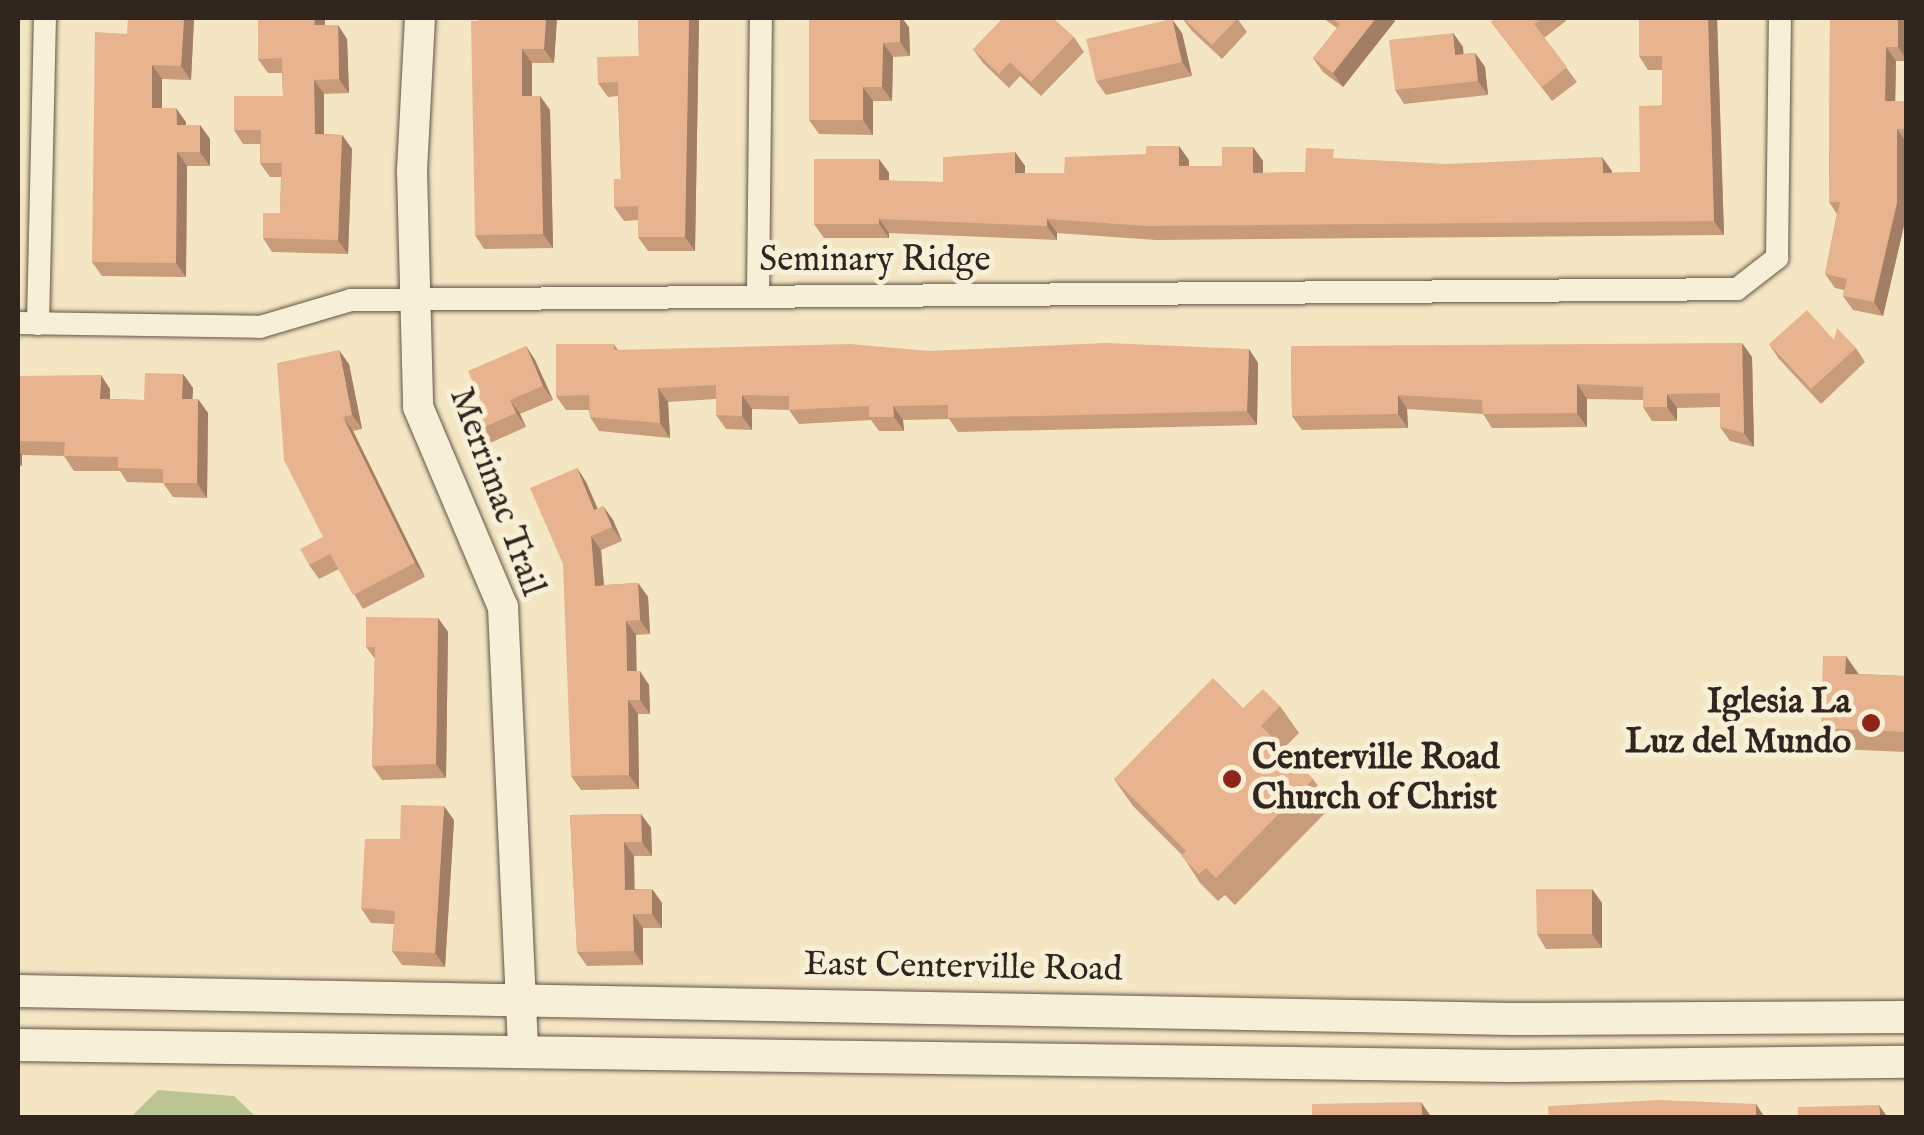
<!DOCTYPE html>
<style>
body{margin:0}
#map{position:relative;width:1924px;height:1135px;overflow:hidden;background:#f4e6c2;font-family:"IM FELL English",serif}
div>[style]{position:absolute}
.green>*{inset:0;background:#bbc594}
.roads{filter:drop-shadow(0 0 2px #625548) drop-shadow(0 0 2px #625548)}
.minor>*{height:22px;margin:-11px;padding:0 11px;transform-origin:11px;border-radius:11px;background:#f8efd7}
.tertiary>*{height:30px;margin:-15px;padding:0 15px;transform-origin:15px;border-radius:15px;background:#f8efd7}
.secondary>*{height:32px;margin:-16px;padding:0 16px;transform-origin:16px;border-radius:16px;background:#f8efd7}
.wall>*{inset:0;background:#c89b7b}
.shaded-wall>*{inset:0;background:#a27e64}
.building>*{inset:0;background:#e8b48f}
.dots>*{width:28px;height:28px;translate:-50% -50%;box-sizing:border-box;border:5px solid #f8efd7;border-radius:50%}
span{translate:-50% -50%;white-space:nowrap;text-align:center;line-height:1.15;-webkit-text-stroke:10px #f8efd7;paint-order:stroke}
.street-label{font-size:35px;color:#312520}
.poi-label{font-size:35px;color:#312520;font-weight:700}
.right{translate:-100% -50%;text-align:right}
.left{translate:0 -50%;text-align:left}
.frame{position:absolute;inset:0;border:20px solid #312520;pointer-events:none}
</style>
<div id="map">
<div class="green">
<div style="clip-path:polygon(158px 1090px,234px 1096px,256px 1117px,131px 1117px)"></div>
</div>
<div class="roads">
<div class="minor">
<div style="left:758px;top:296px;width:278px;rotate:-89.4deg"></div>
<div style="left:18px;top:323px;width:242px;rotate:0.9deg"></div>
<div style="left:260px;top:327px;width:95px;rotate:-16.5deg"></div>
<div style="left:351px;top:300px;width:1386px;rotate:-0.45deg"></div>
<div style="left:1737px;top:289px;width:51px;rotate:-37.8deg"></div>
<div style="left:1777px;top:258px;width:240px;rotate:-89.3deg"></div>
<div style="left:38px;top:324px;width:306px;rotate:-88.7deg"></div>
</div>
<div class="tertiary">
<div style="left:420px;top:18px;width:153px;rotate:93deg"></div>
<div style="left:412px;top:171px;width:236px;rotate:88.5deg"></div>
<div style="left:418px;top:407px;width:217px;rotate:67deg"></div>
<div style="left:503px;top:607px;width:444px;rotate:87.4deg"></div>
</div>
<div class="secondary">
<div style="left:18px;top:991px;width:1494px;rotate:1.07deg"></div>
<div style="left:1512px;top:1019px;width:394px;rotate:-0.3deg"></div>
<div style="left:18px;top:1045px;width:1492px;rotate:0.81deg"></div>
<div style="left:1510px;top:1066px;width:396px;rotate:-0.6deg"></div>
</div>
</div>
<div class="wall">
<div style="clip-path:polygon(194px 18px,191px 80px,162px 79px,162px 108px,186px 122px,186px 125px,200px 125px,210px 139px,210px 166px,187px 166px,186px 277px,102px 276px,92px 262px,127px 34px)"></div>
<div style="clip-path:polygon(258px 18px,325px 18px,325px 25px,347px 39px,349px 93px,324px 94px,324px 134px,342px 135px,352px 149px,348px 254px,272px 252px,263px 238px,280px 213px,281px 177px,270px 177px,260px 163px,260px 144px,243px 144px,234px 130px,283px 96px,282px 73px,268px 73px,258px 59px)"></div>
<div style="clip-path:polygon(478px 18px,557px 18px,554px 63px,532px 63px,532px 96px,540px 96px,550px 110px,553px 248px,484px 249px,475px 235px)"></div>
<div style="clip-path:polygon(638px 18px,699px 18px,695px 251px,648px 251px,638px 237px,638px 220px,624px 221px,614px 207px,621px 179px,618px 96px,608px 97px,598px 83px,639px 56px)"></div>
<div style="clip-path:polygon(809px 18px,909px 27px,910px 56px,893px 57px,892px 101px,873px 101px,873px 135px,819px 134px,809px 120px)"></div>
<div style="clip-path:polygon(1182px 18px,1237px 18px,1247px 32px,1222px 59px,1192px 31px)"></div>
<div style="clip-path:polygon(1323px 18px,1392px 18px,1395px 21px,1343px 87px,1323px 72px,1313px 58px,1337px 28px)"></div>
<div style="clip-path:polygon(1497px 18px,1564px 18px,1566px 21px,1544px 38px,1577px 82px,1552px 101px,1491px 22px)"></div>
<div style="clip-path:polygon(1717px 18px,1724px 235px,1156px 240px,1057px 233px,1057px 240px,889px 233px,889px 238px,824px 238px,814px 224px,879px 159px,889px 173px,889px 181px,943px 182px,1015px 152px,1025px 166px,1025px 173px,1064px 173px,1189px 160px,1189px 166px,1222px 166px,1253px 147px,1263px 161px,1263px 173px,1305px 172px,1340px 159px,1612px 173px,1640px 172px,1662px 105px,1662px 70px,1648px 70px,1639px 56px)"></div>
<div style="clip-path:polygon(1830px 18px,1906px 18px,1906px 61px,1896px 61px,1895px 101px,1906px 104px,1906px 217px,1883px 316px,1853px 310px,1843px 296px,1844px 290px,1835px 288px,1825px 274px,1837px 214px,1829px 202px)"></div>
<div style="clip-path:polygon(1182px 33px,1192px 76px,1106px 95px,1096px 81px)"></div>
<div style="clip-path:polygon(1453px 33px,1463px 47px,1463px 54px,1475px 53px,1485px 67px,1488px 95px,1404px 104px,1395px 90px)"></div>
<div style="clip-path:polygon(1074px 37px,1084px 52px,1041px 96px,1020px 76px,1009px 88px,983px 63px,973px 49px)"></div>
<div style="clip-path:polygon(1834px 340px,1856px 348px,1865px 362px,1821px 404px,1779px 359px,1769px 344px)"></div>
<div style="clip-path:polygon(614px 344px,618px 350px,929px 351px,1249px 349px,1258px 363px,1257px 425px,958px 432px,949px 419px,903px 420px,904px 431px,879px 431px,871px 420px,799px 424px,789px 410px,752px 409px,752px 430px,726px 429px,716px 415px,716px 399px,668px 402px,670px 438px,599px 431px,590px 417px,589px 410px,566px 410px,556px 396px)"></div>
<div style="clip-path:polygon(526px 346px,535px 360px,553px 400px,520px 414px,526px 427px,490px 443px,480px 429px,482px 404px)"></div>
<div style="clip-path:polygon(1291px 346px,1752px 357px,1754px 447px,1730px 441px,1720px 427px,1720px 407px,1677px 408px,1677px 421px,1652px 421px,1643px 407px,1643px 400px,1587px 399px,1587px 427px,1492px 428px,1483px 414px,1407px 409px,1408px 428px,1302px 430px,1292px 416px)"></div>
<div style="clip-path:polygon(349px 364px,362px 429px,353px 431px,425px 577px,363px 609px,339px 569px,319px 579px,309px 565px,323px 537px)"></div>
<div style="clip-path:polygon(183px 374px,193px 388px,192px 399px,208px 413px,207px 498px,173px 497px,163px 483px,127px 482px,120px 471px,74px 471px,64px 456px,22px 455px,22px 466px,18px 466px,18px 376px,110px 389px,110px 399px,144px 400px)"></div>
<div style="clip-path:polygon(577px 468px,586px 482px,598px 509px,603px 506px,613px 520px,622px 541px,601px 550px,604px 585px,638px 583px,648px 597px,650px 634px,636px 635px,636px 671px,649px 685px,650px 714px,638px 714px,639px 789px,581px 790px,571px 776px)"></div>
<div style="clip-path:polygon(438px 618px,448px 632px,446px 778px,382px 780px,372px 766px,375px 659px,366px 647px)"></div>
<div style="clip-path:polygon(1846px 656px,1859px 674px,1906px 676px,1906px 752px,1836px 749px,1821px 728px)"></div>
<div style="clip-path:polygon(1280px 706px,1299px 733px,1283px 749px,1313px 779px,1332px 806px,1235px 905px,1225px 895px,1218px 901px,1200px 883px,1182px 855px,1133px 806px,1114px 779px,1243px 708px)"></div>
<div style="clip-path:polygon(641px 814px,651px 828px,652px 856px,634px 856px,634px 889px,652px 889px,662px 903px,662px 928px,643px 928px,643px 965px,587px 966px,577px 952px,570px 815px)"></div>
<div style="clip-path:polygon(454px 820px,445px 967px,402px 965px,392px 951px,394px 924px,371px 923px,361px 908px,400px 839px)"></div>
<div style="clip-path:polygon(1592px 889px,1602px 903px,1602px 948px,1546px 949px,1537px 934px)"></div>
</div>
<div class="shaded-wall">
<div style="clip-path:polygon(184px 18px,194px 18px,191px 80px,181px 66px)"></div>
<div style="clip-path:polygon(315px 18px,325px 18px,324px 40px,314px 25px)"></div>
<div style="clip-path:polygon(546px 18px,557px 18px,554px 63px,544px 49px)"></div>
<div style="clip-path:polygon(689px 18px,699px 18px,695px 251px,685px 237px)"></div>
<div style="clip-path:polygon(900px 18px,902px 18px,909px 27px,910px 56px,900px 42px)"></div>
<div style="clip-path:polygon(1376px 18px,1392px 18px,1395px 21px,1343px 87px,1333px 73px)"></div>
<div style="clip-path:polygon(1708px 18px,1717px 18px,1724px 235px,1714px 221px)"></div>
<div style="clip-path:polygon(1898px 18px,1906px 18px,1906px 59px,1898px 47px)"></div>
<div style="clip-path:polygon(1172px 19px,1182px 33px,1192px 76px,1182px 62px)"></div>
<div style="clip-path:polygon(338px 25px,347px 39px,349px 93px,339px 79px)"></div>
<div style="clip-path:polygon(1453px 33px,1463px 47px,1465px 69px,1455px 55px)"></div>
<div style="clip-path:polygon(883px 43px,893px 57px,892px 101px,882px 87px)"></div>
<div style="clip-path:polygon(1886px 47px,1896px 61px,1895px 115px,1885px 101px)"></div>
<div style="clip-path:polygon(522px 49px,532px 63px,532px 110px,522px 96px)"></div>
<div style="clip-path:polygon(1475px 53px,1485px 67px,1488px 95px,1478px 81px)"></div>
<div style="clip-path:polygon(152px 65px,162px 79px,162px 122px,152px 108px)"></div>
<div style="clip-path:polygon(314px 80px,324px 94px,324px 148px,315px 134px)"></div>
<div style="clip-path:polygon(863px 87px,873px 101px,873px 135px,863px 120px)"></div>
<div style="clip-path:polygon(540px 96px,550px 110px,553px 248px,543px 234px)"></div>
<div style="clip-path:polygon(176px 108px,186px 122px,186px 139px,177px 125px)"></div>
<div style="clip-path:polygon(200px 125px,210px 139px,210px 166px,200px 152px)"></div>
<div style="clip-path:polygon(1897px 129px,1906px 142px,1906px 217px,1883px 316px,1874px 302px)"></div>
<div style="clip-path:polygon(342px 135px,352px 149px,348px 254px,338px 240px)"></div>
<div style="clip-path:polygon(1179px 146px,1189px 160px,1189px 180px,1179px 166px)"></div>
<div style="clip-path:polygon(1253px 147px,1263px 161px,1263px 187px,1253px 173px)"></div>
<div style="clip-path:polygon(177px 152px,187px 166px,186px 277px,176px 263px)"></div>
<div style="clip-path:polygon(1015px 152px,1025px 166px,1025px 187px,1015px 173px)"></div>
<div style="clip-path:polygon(1602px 157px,1612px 171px,1613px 187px,1603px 173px)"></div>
<div style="clip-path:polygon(879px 159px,889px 173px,889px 195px,879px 180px)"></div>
<div style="clip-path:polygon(879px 219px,889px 233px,889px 238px,879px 224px)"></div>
<div style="clip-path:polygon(1047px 219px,1057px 233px,1057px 240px,1047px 226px)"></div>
<div style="clip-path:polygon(1742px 343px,1752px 357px,1754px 447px,1744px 433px)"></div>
<div style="clip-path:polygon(526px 346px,535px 360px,553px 400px,543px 386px)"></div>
<div style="clip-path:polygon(1249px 349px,1258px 363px,1257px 425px,1247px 411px)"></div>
<div style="clip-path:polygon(339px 350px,349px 364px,362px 429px,352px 415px)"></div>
<div style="clip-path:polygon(183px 374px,193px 388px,192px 413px,182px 399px)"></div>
<div style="clip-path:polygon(101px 375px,110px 389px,110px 413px,100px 399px)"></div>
<div style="clip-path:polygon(1577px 384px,1587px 399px,1587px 427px,1577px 413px)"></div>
<div style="clip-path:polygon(658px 388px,668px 402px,670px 438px,660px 423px)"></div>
<div style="clip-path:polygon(1667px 394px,1677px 408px,1677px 421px,1667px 407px)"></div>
<div style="clip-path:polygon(742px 395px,752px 409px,752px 430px,742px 416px)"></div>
<div style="clip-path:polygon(1398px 395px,1407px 409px,1408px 428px,1398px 414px)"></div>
<div style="clip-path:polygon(198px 399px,208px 413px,207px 498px,197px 483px)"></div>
<div style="clip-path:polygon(510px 400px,520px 414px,526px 427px,516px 413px)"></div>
<div style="clip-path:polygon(893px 406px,903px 420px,904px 431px,894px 417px)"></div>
<div style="clip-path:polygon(343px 417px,353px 431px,425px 577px,415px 563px)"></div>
<div style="clip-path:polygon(18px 448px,22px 455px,22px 466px,18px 459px)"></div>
<div style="clip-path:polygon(577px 468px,586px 482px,604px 524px,594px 510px)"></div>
<div style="clip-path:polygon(603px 506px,613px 520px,622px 541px,612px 527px)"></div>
<div style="clip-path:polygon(591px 536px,601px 550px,605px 600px,595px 586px)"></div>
<div style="clip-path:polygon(638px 583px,648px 597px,650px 634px,640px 620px)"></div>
<div style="clip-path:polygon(438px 618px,448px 632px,446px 778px,436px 764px)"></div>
<div style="clip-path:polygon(626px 621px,636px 635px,637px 685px,627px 671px)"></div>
<div style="clip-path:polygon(1846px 656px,1860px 677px,1845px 674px)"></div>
<div style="clip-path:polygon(640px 671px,649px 685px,650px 714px,640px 700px)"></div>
<div style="clip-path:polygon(628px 700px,638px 714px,639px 789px,629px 775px)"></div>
<div style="clip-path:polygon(444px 806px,454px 820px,445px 967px,435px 953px)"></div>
<div style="clip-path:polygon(641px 814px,651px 828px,652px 856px,642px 842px)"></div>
<div style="clip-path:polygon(624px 842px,634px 856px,635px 904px,625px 890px)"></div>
<div style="clip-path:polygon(652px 889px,662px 903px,662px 928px,652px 914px)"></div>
<div style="clip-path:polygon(1592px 889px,1602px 903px,1602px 948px,1592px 934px)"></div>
<div style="clip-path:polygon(633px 914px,643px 928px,643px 965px,634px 951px)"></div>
<div style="clip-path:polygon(1421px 1102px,1432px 1118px,1422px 1118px)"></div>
<div style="clip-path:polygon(1756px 1104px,1765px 1118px,1756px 1118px)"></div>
<div style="clip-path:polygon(1879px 1105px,1888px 1118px,1880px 1118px)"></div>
</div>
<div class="building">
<div style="clip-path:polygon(128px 18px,184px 18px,181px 66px,152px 65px,152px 108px,176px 108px,177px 125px,200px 125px,200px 152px,177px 152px,176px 263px,92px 262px,95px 32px,127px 34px)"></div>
<div style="clip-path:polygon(258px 18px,315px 18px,314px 25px,338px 25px,339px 79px,314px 80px,315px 134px,342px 135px,338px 240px,263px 238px,263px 213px,280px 213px,282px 163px,260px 163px,261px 130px,234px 130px,234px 96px,283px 96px,282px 58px,258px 59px)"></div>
<div style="clip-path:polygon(478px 18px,546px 18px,544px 49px,522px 49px,522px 96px,540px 96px,543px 234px,475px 235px,471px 21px,478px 21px)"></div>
<div style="clip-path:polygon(638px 18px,689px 18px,685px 237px,638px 237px,638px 206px,614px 207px,614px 179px,621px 179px,618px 82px,598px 83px,597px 57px,639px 56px)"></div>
<div style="clip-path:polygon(809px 18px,900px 18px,900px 42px,883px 43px,882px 87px,863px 87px,863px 120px,809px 120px)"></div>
<div style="clip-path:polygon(1003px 18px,1053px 18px,1074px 37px,1031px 82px,1010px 62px,999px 74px,973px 49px)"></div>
<div style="clip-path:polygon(1183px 18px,1238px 18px,1212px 45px)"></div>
<div style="clip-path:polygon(1331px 18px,1376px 18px,1333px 73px,1313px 58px,1340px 24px)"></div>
<div style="clip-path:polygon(1497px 18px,1543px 18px,1534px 24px,1567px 67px,1542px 87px,1491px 22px)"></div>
<div style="clip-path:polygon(1639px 18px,1708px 18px,1714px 221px,1146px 226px,1047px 219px,1047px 226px,879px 219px,879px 224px,814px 224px,814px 159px,879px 159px,879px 180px,943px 182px,943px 157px,1015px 152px,1015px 173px,1064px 173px,1065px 157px,1146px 154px,1146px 146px,1179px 146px,1179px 166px,1222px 166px,1222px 147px,1253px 147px,1253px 173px,1305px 172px,1306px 148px,1334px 149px,1333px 158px,1446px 164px,1602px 157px,1603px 173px,1640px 172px,1639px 106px,1662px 105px,1662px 56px,1639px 56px)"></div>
<div style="clip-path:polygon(1830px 18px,1898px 18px,1898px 47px,1886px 47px,1885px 101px,1905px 101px,1905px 129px,1897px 129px,1897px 203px,1874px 302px,1843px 296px,1847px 279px,1825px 274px,1840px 202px,1829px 202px)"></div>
<div style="clip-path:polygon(1172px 19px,1182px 62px,1096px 81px,1086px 39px)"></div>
<div style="clip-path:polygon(1453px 33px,1455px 55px,1475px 53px,1478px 81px,1395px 90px,1389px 40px)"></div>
<div style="clip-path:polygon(1807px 310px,1834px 340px,1837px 328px,1856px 348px,1811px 389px,1769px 344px)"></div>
<div style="clip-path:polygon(1106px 343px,1249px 349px,1247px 411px,948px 418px,948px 405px,893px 406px,894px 417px,869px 417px,869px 406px,789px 410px,789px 396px,742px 395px,742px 416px,716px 415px,716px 385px,658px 388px,660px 423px,590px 417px,589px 395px,556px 396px,556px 344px,614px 344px,614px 350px,850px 344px,929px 351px)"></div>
<div style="clip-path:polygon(1742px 343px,1744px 433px,1720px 427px,1720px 393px,1667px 394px,1667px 407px,1643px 407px,1643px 387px,1577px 384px,1577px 413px,1483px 414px,1482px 400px,1398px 395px,1398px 414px,1292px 416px,1291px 346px)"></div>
<div style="clip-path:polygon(526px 346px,543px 386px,510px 400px,516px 413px,480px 429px,471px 409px,482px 404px,468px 371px)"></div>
<div style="clip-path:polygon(339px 350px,352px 415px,343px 417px,415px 563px,353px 595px,330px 554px,309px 565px,300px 549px,323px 537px,284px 460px,277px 363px)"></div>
<div style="clip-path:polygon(145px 373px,183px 374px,182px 399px,198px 399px,197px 483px,163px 483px,163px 469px,118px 468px,118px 457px,64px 456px,65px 442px,18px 441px,18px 376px,101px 375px,100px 399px,144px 400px)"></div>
<div style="clip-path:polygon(577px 468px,594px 510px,603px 506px,612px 527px,591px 536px,595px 586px,638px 583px,640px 620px,626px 621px,627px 671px,640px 671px,640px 700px,628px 700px,629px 775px,571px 776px,563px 564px,530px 488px)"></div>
<div style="clip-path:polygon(366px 617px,438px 618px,436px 764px,372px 766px,375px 647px,366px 647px)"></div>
<div style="clip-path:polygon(1823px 656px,1846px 656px,1845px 674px,1906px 676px,1906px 732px,1821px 728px)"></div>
<div style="clip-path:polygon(1213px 678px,1243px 708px,1263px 689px,1280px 706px,1261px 726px,1313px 779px,1216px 878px,1206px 868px,1199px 874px,1181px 856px,1186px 851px,1114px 779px)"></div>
<div style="clip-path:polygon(401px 805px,444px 806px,435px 953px,392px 951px,395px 911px,361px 908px,365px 839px,400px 839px)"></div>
<div style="clip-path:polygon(641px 814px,642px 842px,624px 842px,625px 890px,652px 889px,652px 914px,633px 914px,634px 951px,577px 952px,570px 815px)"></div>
<div style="clip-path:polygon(1536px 889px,1592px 889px,1592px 934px,1537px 934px)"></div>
<div style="clip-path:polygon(1660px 1100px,1756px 1104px,1756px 1118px,1549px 1118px,1548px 1106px)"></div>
<div style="clip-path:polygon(1421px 1102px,1422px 1118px,1312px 1118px,1312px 1104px)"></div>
<div style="clip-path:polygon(1879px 1105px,1880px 1118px,1798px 1118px,1798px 1107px)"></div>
</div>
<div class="dots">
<div style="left:1871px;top:723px;background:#8f2418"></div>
<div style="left:1232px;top:779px;background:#8f2418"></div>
</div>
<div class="street-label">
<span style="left:875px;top:261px">Seminary Ridge</span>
<span style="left:496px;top:492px;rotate:70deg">Merrimac Trail</span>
<span style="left:963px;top:968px;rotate:1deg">East Centerville Road</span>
</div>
<div class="poi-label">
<span class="right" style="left:1851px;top:723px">Iglesia La<br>Luz del Mundo</span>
<span class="left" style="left:1252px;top:779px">Centerville Road<br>Church of Christ</span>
</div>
<div class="frame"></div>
</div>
